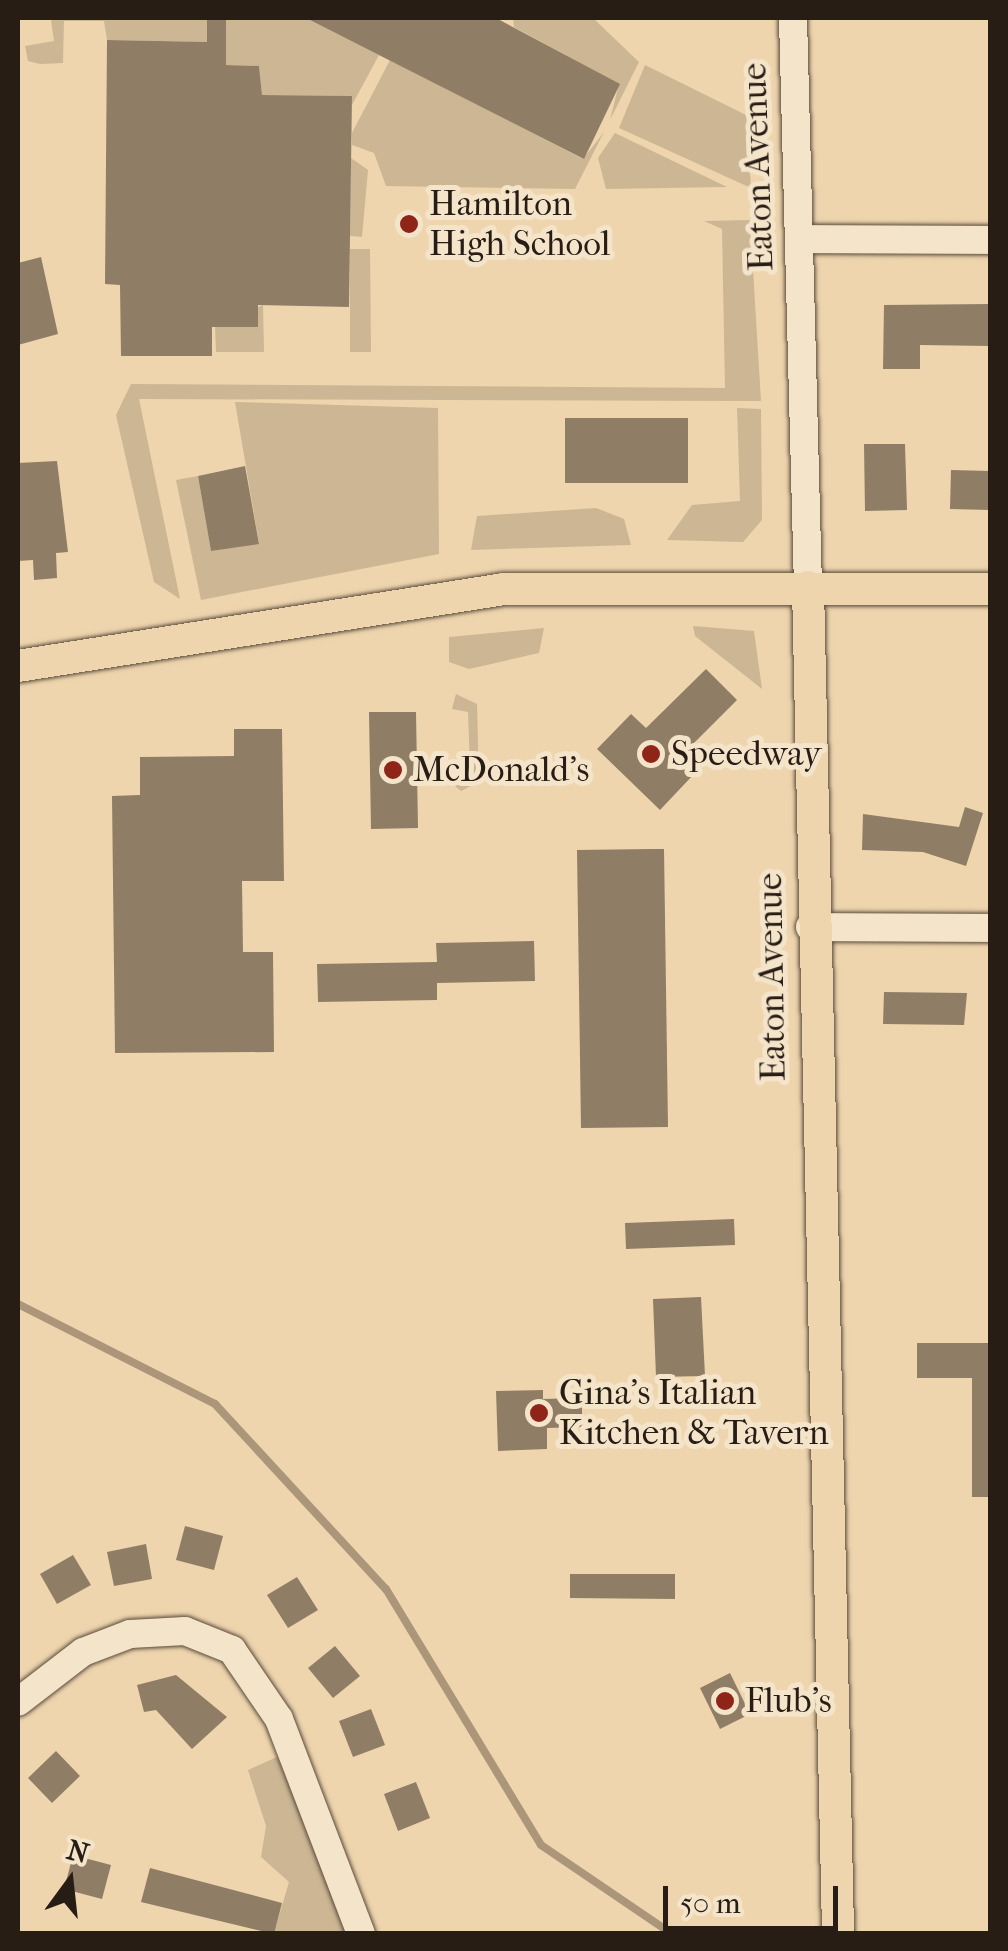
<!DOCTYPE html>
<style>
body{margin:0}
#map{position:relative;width:1008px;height:1951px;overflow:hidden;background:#eed5ae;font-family:"IM FELL French Canon",serif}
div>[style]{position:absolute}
.green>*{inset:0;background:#ccb694}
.stream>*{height:8px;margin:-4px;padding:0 4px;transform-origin:4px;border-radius:4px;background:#ab967a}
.building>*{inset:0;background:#8f7d65}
.roads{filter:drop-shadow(0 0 2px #5a4b3b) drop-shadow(0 0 2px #5a4b3b)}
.minor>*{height:28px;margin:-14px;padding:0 14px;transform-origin:14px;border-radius:14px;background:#f4e4ca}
.major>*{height:32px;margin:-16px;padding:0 16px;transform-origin:16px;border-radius:16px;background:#eed5ae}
.dots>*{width:28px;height:28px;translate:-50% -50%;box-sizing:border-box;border:5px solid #f4e4ca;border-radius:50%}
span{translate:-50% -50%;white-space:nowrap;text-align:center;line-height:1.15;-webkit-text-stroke:10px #f4e4ca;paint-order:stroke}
.street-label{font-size:35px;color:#281d15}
.poi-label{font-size:35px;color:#281d15}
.left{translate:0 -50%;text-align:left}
.frame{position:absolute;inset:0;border:20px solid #281d15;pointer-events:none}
.north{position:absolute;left:20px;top:1831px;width:100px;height:100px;-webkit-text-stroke:8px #f4e4ca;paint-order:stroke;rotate:15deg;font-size:28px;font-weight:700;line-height:40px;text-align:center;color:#281d15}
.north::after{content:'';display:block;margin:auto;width:35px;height:45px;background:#281d15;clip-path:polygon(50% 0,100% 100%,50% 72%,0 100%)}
.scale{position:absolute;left:663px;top:1886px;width:175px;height:45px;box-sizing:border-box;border:5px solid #281d15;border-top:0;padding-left:12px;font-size:30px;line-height:35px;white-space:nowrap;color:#281d15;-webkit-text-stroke:8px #f4e4ca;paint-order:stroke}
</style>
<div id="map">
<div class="green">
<div style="clip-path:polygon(20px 18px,207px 18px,207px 42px,107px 40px,104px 21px,64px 21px,63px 63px,40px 64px,28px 61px,25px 46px,54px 41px,51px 20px)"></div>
<div style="clip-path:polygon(226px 18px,306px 18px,379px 55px,352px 105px,351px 96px,262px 95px,259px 66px,226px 65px)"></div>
<div style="clip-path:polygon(513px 18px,593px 18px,639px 62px,610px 120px,619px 84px,514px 27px)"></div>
<div style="clip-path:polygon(390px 60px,583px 159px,604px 132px,575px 189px,386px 186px,374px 153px,352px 145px,352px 133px)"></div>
<div style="clip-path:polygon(645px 65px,746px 115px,751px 188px,619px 128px)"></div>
<div style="clip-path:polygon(615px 133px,727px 187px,606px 189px,598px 158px)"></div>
<div style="clip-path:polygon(351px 158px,368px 170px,362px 237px,350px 236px)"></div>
<div style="clip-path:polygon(750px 220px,761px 401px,139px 399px,180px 599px,154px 582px,116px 415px,131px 384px,725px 388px,722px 229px,704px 221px)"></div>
<div style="clip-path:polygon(350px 249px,370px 249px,371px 352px,350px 352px)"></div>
<div style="clip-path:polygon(263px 305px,264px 352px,216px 352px,215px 327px)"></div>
<div style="clip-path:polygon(235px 402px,438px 408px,439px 554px,201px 600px,176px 480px,198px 476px,211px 551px,259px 543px)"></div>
<div style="clip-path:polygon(737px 408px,761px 409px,762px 520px,743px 542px,667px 540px,692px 505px,740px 501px)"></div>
<div style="clip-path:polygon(596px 508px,624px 519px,631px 545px,471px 550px,477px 516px)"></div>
<div style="clip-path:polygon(693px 626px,754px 631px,762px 689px,695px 636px)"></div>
<div style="clip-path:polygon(544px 628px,539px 653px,469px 669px,449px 662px,449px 637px)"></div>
<div style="clip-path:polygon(456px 694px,477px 704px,479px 782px,461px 791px,450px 782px,470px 767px,468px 712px,452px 709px)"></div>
<div style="clip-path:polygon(277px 1757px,302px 1806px,357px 1933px,274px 1933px,289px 1882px,261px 1857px,266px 1826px,248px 1770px)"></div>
</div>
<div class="stream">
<div style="left:18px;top:1304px;width:221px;rotate:26.9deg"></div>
<div style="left:215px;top:1404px;width:252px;rotate:47.3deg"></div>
<div style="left:386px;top:1589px;width:299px;rotate:58.8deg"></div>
<div style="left:541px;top:1845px;width:158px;rotate:34.2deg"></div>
</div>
<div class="building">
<div style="clip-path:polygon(207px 18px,226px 18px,226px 65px,259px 66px,262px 95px,352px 96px,349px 307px,258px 305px,258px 327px,212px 327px,212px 356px,121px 356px,120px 285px,105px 284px,107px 40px,207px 42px)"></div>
<div style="clip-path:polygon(306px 18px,496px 18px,620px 84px,584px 159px)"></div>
<div style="clip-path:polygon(41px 257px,58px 334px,18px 345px,18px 263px)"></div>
<div style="clip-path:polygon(990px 304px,990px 346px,920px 345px,920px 369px,883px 369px,884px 305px)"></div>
<div style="clip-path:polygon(565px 418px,688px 418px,688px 483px,565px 483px)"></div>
<div style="clip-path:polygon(864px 444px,905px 444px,907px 510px,865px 511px)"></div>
<div style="clip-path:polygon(57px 461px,68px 552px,56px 553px,57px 578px,34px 580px,33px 560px,18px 561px,18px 463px)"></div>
<div style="clip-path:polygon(245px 466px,259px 544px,211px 551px,198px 476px)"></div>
<div style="clip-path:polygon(951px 470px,990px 471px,990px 510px,950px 509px)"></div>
<div style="clip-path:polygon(706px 669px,737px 700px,678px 759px,694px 774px,660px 810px,597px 749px,631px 714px,646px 728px)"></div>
<div style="clip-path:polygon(369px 712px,416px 712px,418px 828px,371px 829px)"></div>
<div style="clip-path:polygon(234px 729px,282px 729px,284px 881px,242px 881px,243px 952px,273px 952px,274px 1052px,115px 1053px,112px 796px,140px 795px,140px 757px,234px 756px)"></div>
<div style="clip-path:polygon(965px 807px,983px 813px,966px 866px,923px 852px,862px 850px,863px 814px,959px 827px)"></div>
<div style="clip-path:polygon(651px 849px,664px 849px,668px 1127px,581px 1128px,577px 850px)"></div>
<div style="clip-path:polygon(534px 941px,535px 981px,437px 983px,437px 1000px,318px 1002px,317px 964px,437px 962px,436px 943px)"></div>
<div style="clip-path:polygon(884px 992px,967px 993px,964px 1025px,883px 1024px)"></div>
<div style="clip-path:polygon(734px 1219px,735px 1245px,626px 1249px,625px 1223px)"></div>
<div style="clip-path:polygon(701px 1297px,705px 1376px,656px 1377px,653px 1299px)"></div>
<div style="clip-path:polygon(917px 1343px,990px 1343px,990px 1497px,972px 1497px,972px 1378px,917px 1378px)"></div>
<div style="clip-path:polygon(543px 1390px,543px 1399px,582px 1398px,582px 1427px,547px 1428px,547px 1449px,498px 1451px,496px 1391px)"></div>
<div style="clip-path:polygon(185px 1526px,223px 1536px,214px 1570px,176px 1560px)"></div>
<div style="clip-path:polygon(146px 1544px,152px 1579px,114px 1586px,107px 1552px)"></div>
<div style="clip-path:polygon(73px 1555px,91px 1585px,57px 1604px,40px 1574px)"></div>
<div style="clip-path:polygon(570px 1574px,675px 1574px,675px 1599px,570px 1598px)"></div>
<div style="clip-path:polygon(297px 1577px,318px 1610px,288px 1628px,267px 1595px)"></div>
<div style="clip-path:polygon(335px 1646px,360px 1676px,333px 1698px,308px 1668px)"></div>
<div style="clip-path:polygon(730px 1673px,750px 1714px,720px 1729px,700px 1688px)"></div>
<div style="clip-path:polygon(176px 1675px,227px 1717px,192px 1749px,156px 1710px,144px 1712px,137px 1685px)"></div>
<div style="clip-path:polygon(371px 1709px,385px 1745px,353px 1757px,339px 1721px)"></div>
<div style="clip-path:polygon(56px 1751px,80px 1776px,52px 1803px,28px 1778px)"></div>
<div style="clip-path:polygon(416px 1782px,430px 1818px,398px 1831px,384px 1794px)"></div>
<div style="clip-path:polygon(73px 1855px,111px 1865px,102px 1899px,64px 1889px)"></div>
<div style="clip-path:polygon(150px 1868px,282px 1903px,274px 1934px,141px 1902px)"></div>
</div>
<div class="roads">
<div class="minor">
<div style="left:793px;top:18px;width:569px;rotate:88.49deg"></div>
<div style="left:801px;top:239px;width:189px;rotate:0.3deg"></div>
<div style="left:810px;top:927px;width:180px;rotate:0.3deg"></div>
<div style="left:18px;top:1702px;width:82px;rotate:-37.6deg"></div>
<div style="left:83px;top:1652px;width:50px;rotate:-21deg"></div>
<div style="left:130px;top:1634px;width:55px;rotate:-3.1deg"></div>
<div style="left:185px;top:1631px;width:51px;rotate:22deg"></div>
<div style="left:232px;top:1650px;width:83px;rotate:55.7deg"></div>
<div style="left:279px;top:1719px;width:230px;rotate:69.1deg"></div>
</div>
<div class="major">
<div style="left:808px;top:587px;width:1347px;rotate:88.72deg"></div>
<div style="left:18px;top:666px;width:491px;rotate:-9deg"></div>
<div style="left:503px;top:589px;width:487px"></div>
</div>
</div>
<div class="dots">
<div style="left:409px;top:224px;background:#8f2418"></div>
<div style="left:651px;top:754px;background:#8f2418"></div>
<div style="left:393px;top:770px;background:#8f2418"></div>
<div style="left:539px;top:1413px;background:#8f2418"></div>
<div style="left:725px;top:1701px;background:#8f2418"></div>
</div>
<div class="street-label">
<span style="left:758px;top:167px;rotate:-92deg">Eaton Avenue</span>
<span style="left:772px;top:977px;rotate:-91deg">Eaton Avenue</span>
</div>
<div class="poi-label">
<span class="left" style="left:429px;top:224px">Hamilton<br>High School</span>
<span class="left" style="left:671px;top:754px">Speedway</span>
<span class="left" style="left:413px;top:770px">McDonald's</span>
<span class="left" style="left:559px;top:1413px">Gina's Italian<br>Kitchen &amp; Tavern</span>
<span class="left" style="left:745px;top:1701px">Flub's</span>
</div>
<div class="frame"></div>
<div class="north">N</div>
<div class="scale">50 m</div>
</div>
